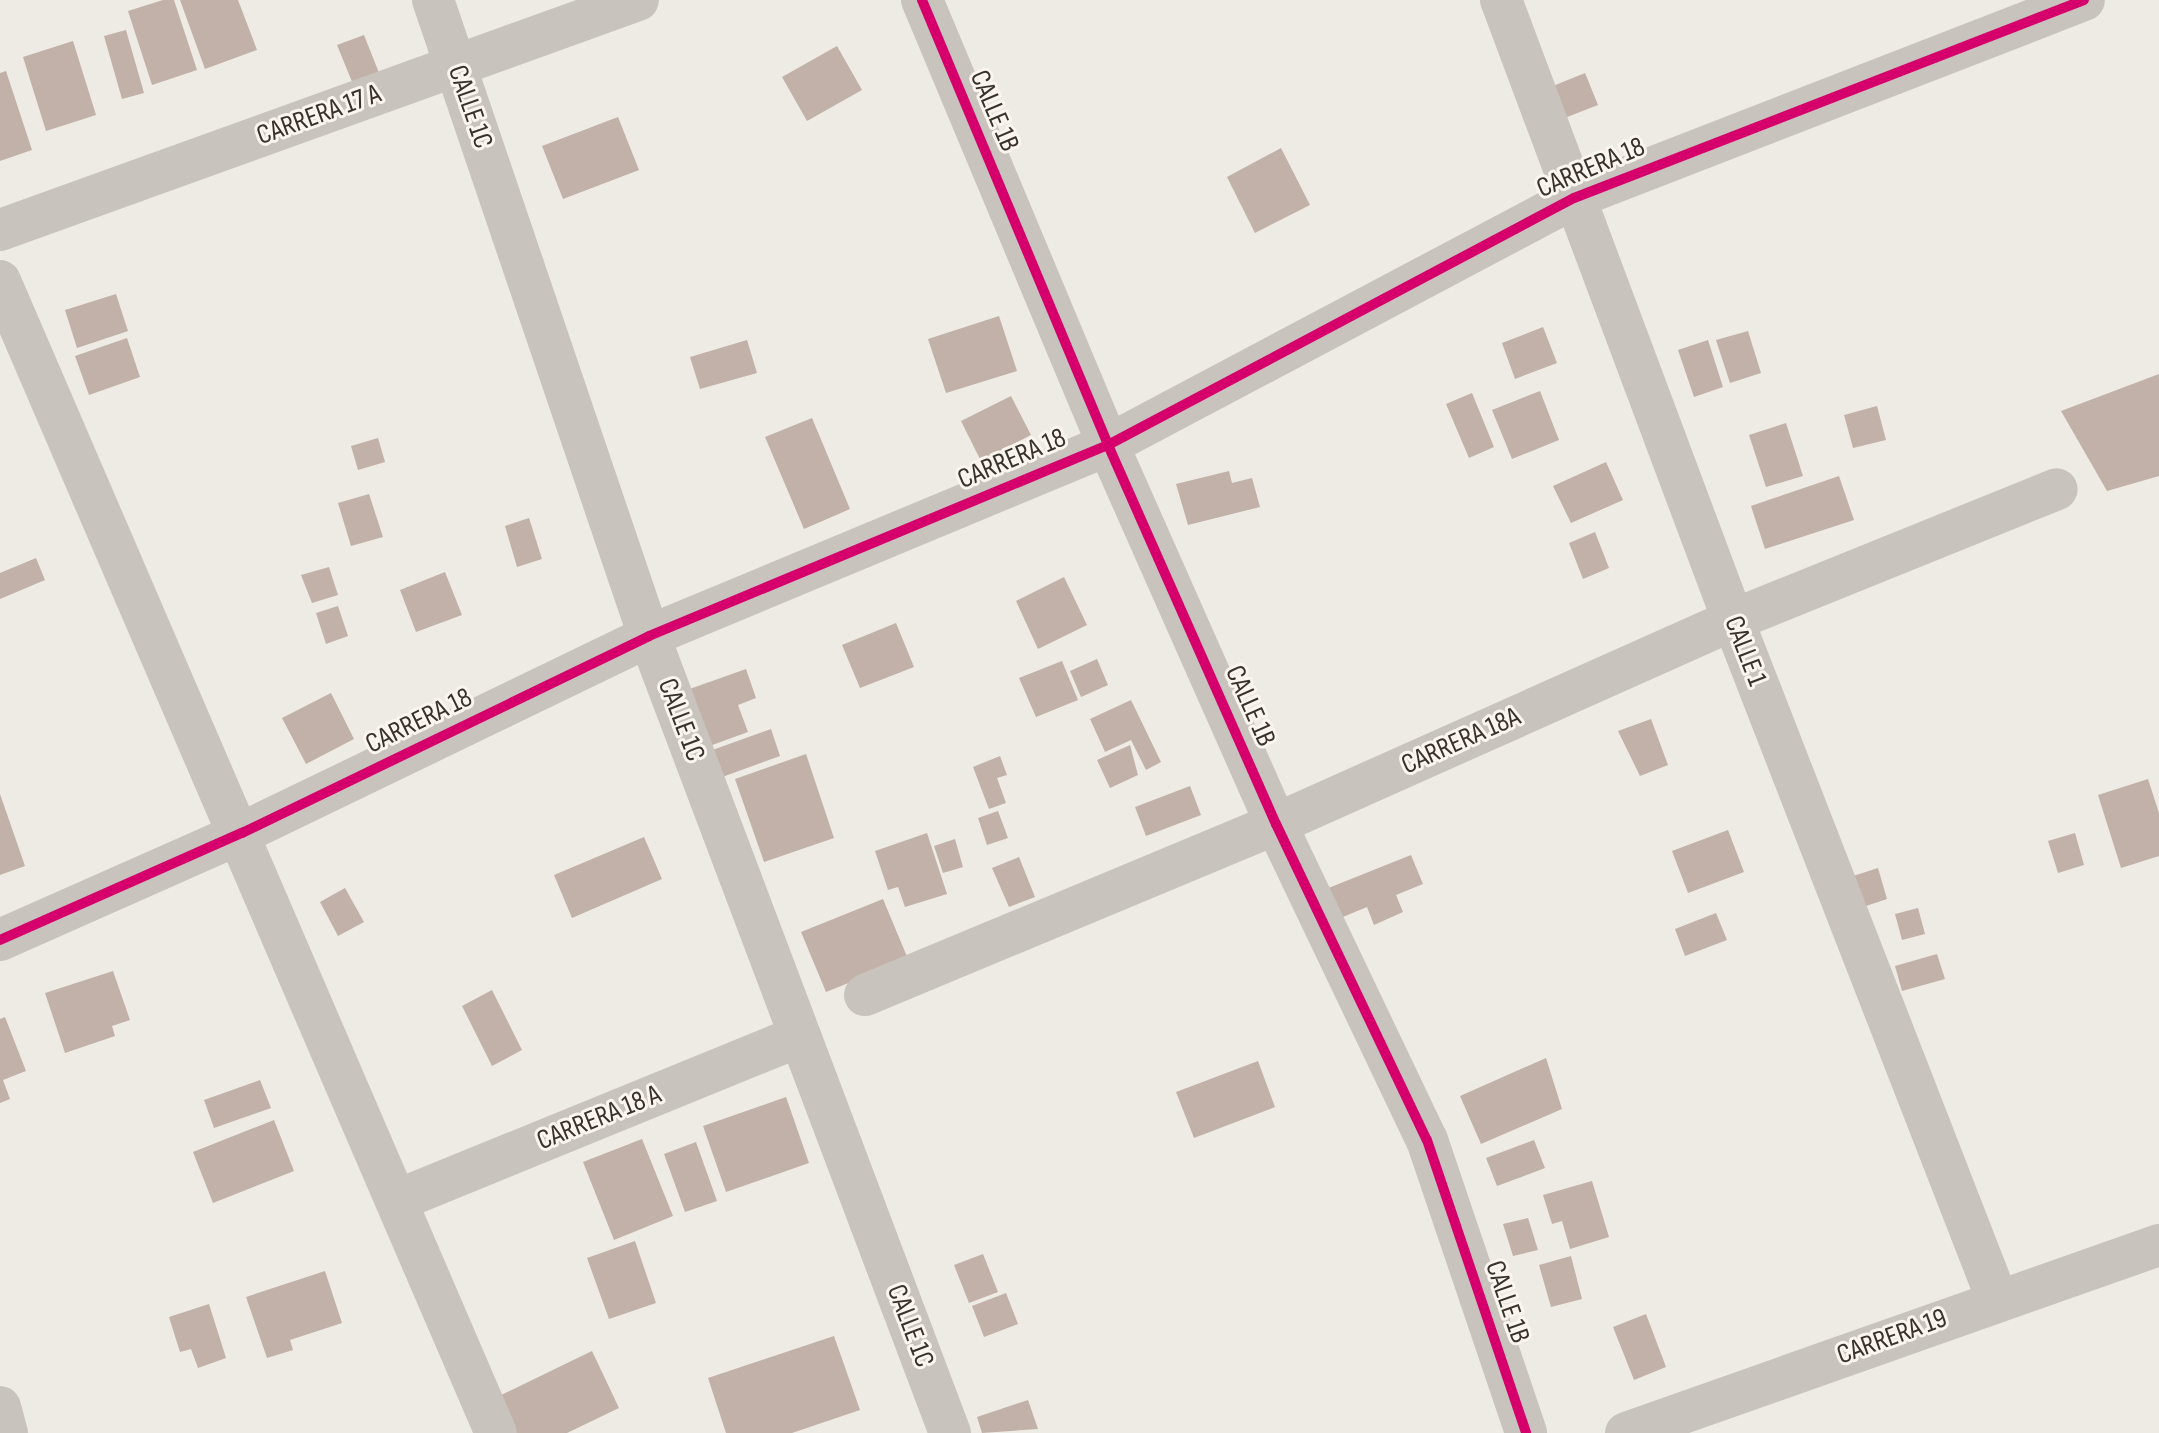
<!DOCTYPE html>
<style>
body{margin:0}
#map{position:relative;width:2159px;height:1433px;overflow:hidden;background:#eeebe5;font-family:"Sofia Sans Condensed",sans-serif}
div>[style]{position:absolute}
.building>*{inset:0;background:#c1b1a8}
.street>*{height:42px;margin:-21px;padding:0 21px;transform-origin:21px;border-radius:21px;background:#c8c3bd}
.cycleway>*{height:10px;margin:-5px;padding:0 5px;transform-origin:5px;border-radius:5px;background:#d6006c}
span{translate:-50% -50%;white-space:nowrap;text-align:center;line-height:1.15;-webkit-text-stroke:6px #faf5ee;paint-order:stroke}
.street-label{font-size:28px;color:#39312c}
</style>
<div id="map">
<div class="building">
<div style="clip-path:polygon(163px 0,174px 0,197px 70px,152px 85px,128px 11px)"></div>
<div style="clip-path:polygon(180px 0,238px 0,257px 50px,205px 69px)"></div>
<div style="clip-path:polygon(126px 30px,144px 93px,122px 99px,104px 36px)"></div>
<div style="clip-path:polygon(364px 35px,383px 83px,357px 94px,337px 45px)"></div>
<div style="clip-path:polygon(73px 41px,96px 115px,46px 131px,23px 57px)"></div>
<div style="clip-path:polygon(837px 46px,862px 90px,807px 121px,782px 77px)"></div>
<div style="clip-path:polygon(6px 71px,32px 150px,0 161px,0 73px)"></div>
<div style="clip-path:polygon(1585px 73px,1598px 105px,1562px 119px,1548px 88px)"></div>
<div style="clip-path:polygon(618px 117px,639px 170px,563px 199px,542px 146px)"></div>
<div style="clip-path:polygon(1281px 148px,1310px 205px,1255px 233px,1227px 177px)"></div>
<div style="clip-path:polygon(116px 294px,128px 331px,77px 348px,65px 310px)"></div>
<div style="clip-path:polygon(999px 316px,1017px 371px,946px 393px,928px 339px)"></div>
<div style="clip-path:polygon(1543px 327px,1557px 363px,1515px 379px,1502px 343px)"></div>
<div style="clip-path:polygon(1748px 331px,1761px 373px,1730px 383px,1716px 340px)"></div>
<div style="clip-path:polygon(127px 338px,140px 377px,89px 395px,75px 356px)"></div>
<div style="clip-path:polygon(747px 340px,757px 373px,700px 389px,690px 357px)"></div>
<div style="clip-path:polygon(1708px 340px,1723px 387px,1694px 397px,1678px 350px)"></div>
<div style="clip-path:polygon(2159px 374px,2159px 476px,2107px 491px,2061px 411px)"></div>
<div style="clip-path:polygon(1540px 391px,1559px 440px,1512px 459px,1492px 410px)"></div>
<div style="clip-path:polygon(1472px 393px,1494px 447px,1469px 458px,1446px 404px)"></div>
<div style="clip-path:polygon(1011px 396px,1031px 435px,981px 461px,961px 421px)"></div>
<div style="clip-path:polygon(1877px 406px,1886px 440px,1853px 448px,1844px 415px)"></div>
<div style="clip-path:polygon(812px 418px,850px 509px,804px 529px,765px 437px)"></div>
<div style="clip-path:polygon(1786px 423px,1803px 476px,1766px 487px,1749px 435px)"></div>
<div style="clip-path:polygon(378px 438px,385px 462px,358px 470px,351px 446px)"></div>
<div style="clip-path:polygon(1606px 462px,1623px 500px,1571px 523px,1553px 486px)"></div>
<div style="clip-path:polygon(1229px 471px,1232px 483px,1252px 478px,1260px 507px,1188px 525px,1176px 484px)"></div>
<div style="clip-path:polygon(1839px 476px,1854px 520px,1765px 549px,1751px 506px)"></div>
<div style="clip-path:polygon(369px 494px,383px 537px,351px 546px,338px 503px)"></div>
<div style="clip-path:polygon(529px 518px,542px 559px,517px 567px,505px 526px)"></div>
<div style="clip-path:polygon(1595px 532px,1609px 568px,1583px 579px,1569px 543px)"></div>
<div style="clip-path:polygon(36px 558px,45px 580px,0 599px,0 573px)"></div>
<div style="clip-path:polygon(329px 567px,338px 595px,312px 603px,301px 575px)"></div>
<div style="clip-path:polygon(445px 572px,462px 615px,416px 632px,400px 590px)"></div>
<div style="clip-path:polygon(1064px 577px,1087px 625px,1038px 649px,1016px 601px)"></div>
<div style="clip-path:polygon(338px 606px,348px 636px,326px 644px,316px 613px)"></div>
<div style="clip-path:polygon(896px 623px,914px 667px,860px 688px,842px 645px)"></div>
<div style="clip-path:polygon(1097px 659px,1108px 685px,1081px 697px,1070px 671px)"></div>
<div style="clip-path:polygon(1062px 661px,1078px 700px,1036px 717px,1019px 678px)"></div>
<div style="clip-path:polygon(746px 669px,756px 698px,738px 705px,748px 732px,704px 748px,684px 691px)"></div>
<div style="clip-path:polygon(331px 693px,354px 739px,306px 764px,282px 718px)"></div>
<div style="clip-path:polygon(1131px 700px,1161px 762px,1146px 770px,1131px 740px,1105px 752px,1090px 719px)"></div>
<div style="clip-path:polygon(1651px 719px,1668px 765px,1640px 776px,1618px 731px)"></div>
<div style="clip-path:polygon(771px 729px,780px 756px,714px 780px,704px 753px)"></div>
<div style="clip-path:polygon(1130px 745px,1138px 775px,1110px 788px,1097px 760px)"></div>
<div style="clip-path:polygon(806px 754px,834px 838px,764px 862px,735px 779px)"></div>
<div style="clip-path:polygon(1000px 756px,1007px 775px,997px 778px,1006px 803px,989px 809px,973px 767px)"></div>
<div style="clip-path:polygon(2148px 779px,2159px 813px,2159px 856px,2121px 868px,2098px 795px)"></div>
<div style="clip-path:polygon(1190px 786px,1201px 815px,1146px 836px,1135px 807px)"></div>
<div style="clip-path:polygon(0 794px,25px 866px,0 875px)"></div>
<div style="clip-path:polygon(998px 811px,1008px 838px,987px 845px,978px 818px)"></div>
<div style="clip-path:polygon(1728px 830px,1744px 872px,1688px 893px,1672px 851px)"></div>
<div style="clip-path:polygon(927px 833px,947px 894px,905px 907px,898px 887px,888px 890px,875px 851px)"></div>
<div style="clip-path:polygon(2075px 833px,2084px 865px,2058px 873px,2048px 841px)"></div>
<div style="clip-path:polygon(644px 837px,662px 879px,572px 918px,554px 875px)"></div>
<div style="clip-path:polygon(955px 839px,963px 867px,943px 873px,934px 846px)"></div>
<div style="clip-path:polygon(1411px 855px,1423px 884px,1396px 895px,1403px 912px,1374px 925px,1367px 907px,1338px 919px,1326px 889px)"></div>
<div style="clip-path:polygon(1019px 857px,1035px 897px,1009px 907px,992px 868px)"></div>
<div style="clip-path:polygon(1878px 868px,1887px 899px,1860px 908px,1850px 877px)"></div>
<div style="clip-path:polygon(345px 888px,364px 922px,338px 936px,320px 902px)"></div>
<div style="clip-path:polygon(883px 899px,908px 959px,826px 992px,801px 932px)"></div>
<div style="clip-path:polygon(1918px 908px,1925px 934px,1902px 940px,1895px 914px)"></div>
<div style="clip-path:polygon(1716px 913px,1727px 940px,1685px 956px,1675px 929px)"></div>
<div style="clip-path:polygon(1937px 954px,1945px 979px,1902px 991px,1895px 966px)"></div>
<div style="clip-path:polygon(113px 971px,130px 1020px,112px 1026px,115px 1036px,65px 1053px,45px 993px)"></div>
<div style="clip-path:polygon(492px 990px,522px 1050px,492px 1066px,462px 1006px)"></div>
<div style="clip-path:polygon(5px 1017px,26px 1071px,3px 1080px,10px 1099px,0 1103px,0 1019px)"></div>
<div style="clip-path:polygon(1546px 1058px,1562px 1109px,1481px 1144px,1460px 1096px)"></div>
<div style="clip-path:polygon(1258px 1061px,1275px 1107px,1194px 1138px,1176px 1092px)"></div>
<div style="clip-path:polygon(260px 1080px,271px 1108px,214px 1128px,204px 1100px)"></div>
<div style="clip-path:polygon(786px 1097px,809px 1163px,726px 1192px,703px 1126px)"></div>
<div style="clip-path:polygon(274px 1120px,294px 1171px,213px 1203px,193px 1152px)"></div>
<div style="clip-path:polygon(642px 1139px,673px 1216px,614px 1240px,583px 1162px)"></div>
<div style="clip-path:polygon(1534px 1140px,1545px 1168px,1497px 1186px,1486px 1158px)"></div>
<div style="clip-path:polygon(696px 1142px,717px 1201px,685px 1212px,664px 1154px)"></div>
<div style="clip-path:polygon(1592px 1181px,1609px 1237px,1570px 1249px,1562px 1221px,1552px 1224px,1543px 1195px)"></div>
<div style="clip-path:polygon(1528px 1218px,1538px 1250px,1513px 1256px,1503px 1224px)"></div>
<div style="clip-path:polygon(635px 1241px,656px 1303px,609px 1319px,587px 1258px)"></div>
<div style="clip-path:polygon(983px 1254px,998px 1292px,969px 1303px,954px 1265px)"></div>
<div style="clip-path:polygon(1571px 1256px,1582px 1299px,1551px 1307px,1539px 1265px)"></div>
<div style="clip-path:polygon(325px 1271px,342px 1323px,290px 1340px,293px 1350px,267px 1358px,246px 1297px)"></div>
<div style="clip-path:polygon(1006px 1293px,1018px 1324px,984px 1337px,972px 1306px)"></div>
<div style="clip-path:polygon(209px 1304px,226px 1358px,198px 1368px,191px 1349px,180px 1352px,169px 1317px)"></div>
<div style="clip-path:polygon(1646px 1314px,1666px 1367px,1634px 1380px,1613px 1327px)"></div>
<div style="clip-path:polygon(834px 1336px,860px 1410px,792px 1433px,726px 1433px,708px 1378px)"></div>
<div style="clip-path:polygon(592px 1351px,619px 1408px,567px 1433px,514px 1433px,497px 1397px)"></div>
<div style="clip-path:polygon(1028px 1400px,1038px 1429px,982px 1433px,977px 1417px)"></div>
</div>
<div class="street">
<div style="left:433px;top:0;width:672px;rotate:71.24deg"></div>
<div style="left:649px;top:636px;width:852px;rotate:69.31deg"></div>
<div style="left:922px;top:0;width:482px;rotate:67.3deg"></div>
<div style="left:1108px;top:445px;width:415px;rotate:66.1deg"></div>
<div style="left:1276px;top:824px;width:350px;rotate:64.5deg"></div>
<div style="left:1427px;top:1140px;width:309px;rotate:71.3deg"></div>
<div style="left:1501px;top:0;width:662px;rotate:69.48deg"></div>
<div style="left:1733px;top:620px;width:729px;rotate:68.75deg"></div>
<div style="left:0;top:230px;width:678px;rotate:-19.82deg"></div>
<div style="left:0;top:281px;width:1254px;rotate:66.71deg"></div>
<div style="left:0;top:940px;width:265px;rotate:-23.9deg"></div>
<div style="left:242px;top:833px;width:452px;rotate:-25.8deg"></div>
<div style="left:649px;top:636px;width:497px;rotate:-22.6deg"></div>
<div style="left:1108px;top:445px;width:527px;rotate:-27.93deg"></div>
<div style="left:1574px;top:198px;width:547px;rotate:-21.22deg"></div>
<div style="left:865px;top:995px;width:445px;rotate:-22.6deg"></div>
<div style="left:1276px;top:824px;width:500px;rotate:-24.06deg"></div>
<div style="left:1733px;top:620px;width:349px;rotate:-22deg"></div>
<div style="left:398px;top:1200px;width:434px;rotate:-22.2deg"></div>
<div style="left:0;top:1407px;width:27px;rotate:75deg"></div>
<div style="left:1626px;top:1433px;width:565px;rotate:-19.43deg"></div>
</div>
<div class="cycleway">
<div style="left:922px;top:0;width:482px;rotate:67.3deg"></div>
<div style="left:1108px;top:445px;width:415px;rotate:66.1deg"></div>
<div style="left:1276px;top:824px;width:350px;rotate:64.5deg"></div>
<div style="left:1427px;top:1140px;width:309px;rotate:71.3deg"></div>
<div style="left:0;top:940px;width:265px;rotate:-23.9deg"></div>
<div style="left:242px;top:833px;width:452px;rotate:-25.8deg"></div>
<div style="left:649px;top:636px;width:497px;rotate:-22.6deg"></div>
<div style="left:1108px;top:445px;width:527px;rotate:-27.93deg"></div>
<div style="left:1574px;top:198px;width:547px;rotate:-21.22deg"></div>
</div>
<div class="street-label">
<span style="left:470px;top:107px;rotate:71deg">CALLE 1C</span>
<span style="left:994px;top:111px;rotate:67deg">CALLE 1B</span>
<span style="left:319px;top:115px;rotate:-20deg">CARRERA 17 A</span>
<span style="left:1591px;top:168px;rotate:-23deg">CARRERA 18</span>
<span style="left:1012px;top:459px;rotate:-23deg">CARRERA 18</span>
<span style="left:1745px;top:651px;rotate:69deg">CALLE 1</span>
<span style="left:1250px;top:706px;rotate:66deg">CALLE 1B</span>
<span style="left:681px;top:720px;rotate:69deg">CALLE 1C</span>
<span style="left:419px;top:721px;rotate:-26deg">CARRERA 18</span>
<span style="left:1461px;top:741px;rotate:-24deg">CARRERA 18A</span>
<span style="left:599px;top:1118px;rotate:-22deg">CARRERA 18 A</span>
<span style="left:1507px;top:1302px;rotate:71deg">CALLE 1B</span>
<span style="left:910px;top:1326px;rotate:69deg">CALLE 1C</span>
<span style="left:1892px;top:1337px;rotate:-20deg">CARRERA 19</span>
</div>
</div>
